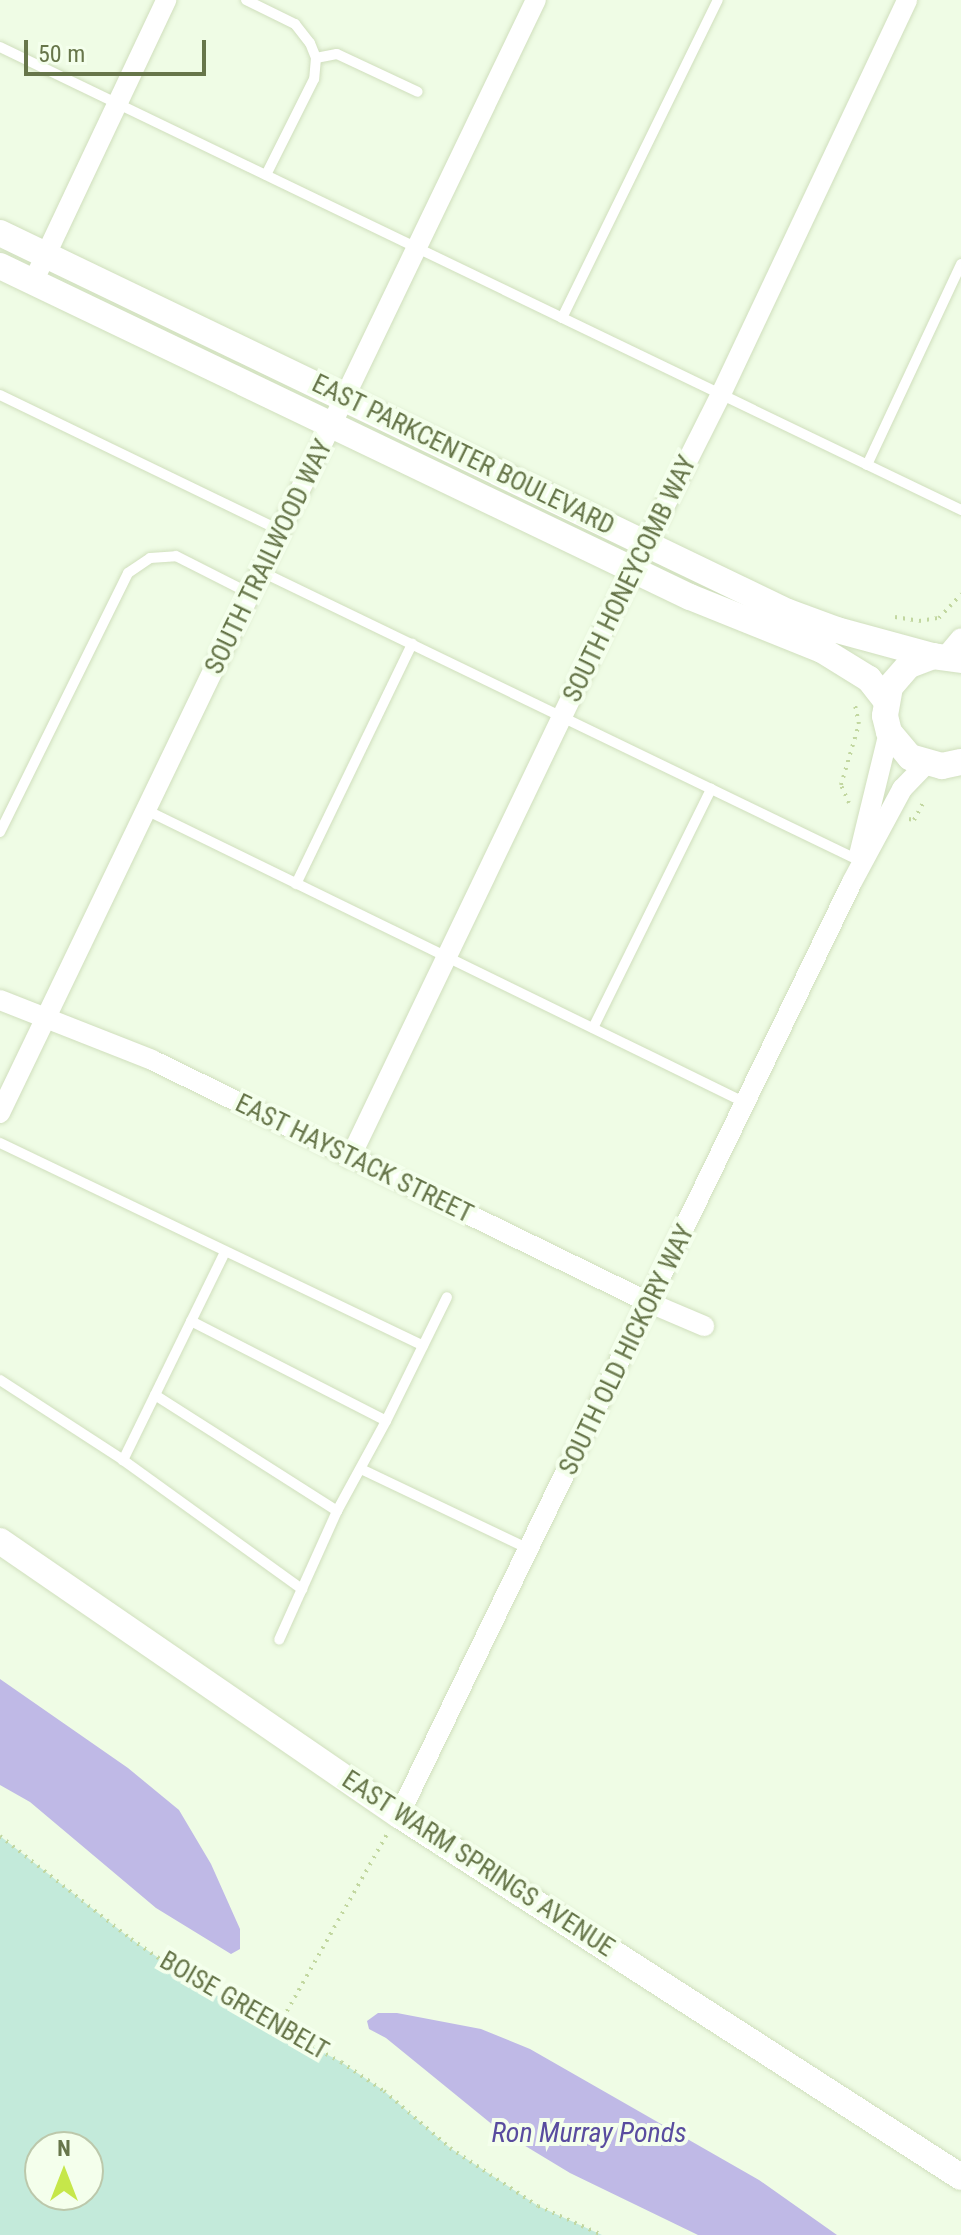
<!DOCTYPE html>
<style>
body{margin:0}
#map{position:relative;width:961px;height:2235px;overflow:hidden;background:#effce5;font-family:"Roboto Condensed",sans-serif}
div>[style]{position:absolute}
.green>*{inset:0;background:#c3eada}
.water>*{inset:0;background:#bfb9e6}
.path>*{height:4px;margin-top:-2px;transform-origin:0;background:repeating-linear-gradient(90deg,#c2d7a0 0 2px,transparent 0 8px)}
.roads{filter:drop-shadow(0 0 2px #d0dfbd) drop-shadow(0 0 2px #d0dfbd)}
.service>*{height:10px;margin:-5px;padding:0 5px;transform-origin:5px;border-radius:5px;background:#fff}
.minor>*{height:20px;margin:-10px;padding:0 10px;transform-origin:10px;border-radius:10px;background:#fff}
.tertiary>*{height:26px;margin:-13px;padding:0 13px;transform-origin:13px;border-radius:13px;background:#fff}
span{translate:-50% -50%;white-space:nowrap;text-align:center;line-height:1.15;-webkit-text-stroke:8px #f4ffec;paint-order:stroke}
.street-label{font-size:26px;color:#67764a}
.water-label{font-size:28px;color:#594c9f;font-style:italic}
.north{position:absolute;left:24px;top:2131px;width:80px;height:80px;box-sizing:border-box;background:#f4ffec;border:2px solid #bcc8ab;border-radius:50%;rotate:0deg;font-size:22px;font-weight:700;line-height:32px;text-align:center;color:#67764a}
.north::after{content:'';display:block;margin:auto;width:28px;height:36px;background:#c6e74a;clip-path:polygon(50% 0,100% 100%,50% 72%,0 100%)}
.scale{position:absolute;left:24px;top:40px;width:182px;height:36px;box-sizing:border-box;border:4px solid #67764a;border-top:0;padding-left:10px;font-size:24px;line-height:28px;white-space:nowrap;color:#67764a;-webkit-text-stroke:6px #f4ffec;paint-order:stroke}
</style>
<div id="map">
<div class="green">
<div style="clip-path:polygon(evenodd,0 1836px,131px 1939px,199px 1986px,341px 2062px,384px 2091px,450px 2148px,538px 2206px,602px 2235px,0 2235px,0 1836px,40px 2147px,88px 2147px,88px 2195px,40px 2195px,40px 2147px)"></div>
</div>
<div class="water">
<div style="clip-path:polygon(0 1679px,128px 1768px,179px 1810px,211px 1864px,240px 1929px,240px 1949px,231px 1954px,156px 1908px,30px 1802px,0 1785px)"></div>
<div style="clip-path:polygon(378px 2013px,397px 2013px,481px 2029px,530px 2049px,759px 2180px,837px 2235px,698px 2235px,570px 2173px,499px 2130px,386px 2038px,369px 2029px,367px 2021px)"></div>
</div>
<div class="path">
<div style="left:895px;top:617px;width:24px;rotate:9deg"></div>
<div style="left:919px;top:621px;width:20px;rotate:-9deg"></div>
<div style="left:939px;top:618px;width:33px;rotate:-47deg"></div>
<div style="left:849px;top:803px;width:20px;rotate:-114deg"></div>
<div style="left:841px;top:785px;width:64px;rotate:-73.6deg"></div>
<div style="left:859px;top:724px;width:19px;rotate:-102deg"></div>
<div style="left:909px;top:819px;width:5px;rotate:11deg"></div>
<div style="left:914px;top:820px;width:21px;rotate:-62deg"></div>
<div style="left:0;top:1836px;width:167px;rotate:38.2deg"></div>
<div style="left:131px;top:1939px;width:83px;rotate:34.7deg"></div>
<div style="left:199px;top:1986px;width:161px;rotate:28.2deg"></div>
<div style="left:341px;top:2062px;width:52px;rotate:34deg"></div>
<div style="left:384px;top:2091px;width:87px;rotate:40.8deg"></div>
<div style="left:450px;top:2148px;width:105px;rotate:33.4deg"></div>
<div style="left:538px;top:2206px;width:70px;rotate:24.4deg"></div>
<div style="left:279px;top:2025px;width:219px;rotate:-60.5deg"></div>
</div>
<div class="roads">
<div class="service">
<div style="left:246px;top:0;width:55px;rotate:26.1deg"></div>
<div style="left:295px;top:24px;width:24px;rotate:52deg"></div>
<div style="left:310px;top:43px;width:16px;rotate:68deg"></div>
<div style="left:316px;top:58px;width:21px;rotate:95deg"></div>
<div style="left:314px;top:79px;width:107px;rotate:116.6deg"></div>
<div style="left:0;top:47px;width:1067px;rotate:25.72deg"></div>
<div style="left:316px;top:58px;width:21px;rotate:-11deg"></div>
<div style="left:337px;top:54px;width:89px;rotate:25.1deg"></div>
<div style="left:562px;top:318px;width:354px;rotate:-63.9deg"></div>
<div style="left:0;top:395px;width:312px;rotate:25.8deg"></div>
<div style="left:867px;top:465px;width:222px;rotate:-64.9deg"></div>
<div style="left:262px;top:572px;width:662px;rotate:25.79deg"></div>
<div style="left:146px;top:810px;width:668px;rotate:26.03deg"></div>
<div style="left:0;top:832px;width:289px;rotate:-63.7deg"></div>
<div style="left:128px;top:573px;width:27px;rotate:-34deg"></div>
<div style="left:150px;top:558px;width:26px;rotate:-4deg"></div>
<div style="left:176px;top:556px;width:84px;rotate:26.9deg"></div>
<div style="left:296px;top:884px;width:267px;rotate:-64.2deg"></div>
<div style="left:593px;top:1028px;width:267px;rotate:-63.7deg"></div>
<div style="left:0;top:1143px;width:469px;rotate:25.6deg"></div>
<div style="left:225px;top:1252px;width:232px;rotate:116.1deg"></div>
<div style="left:123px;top:1460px;width:221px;rotate:35.8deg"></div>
<div style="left:191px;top:1321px;width:219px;rotate:27.1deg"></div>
<div style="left:386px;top:1421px;width:138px;rotate:-63.8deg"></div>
<div style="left:0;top:1380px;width:147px;rotate:33deg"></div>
<div style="left:155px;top:1395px;width:216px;rotate:32.5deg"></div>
<div style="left:337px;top:1511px;width:141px;rotate:114.2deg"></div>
<div style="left:361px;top:1469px;width:186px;rotate:25.5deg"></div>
<div style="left:337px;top:1511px;width:102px;rotate:-61.4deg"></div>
</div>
<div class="minor">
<div style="left:33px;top:282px;width:312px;rotate:-64.7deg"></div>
<div style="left:946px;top:656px;width:23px;rotate:-50deg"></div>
<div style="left:859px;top:855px;width:127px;rotate:-76.3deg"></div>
<div style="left:0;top:1000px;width:163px;rotate:21.5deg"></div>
<div style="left:152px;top:1060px;width:554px;rotate:26.01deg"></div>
<div style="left:650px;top:1303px;width:59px;rotate:23.1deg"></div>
<div style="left:0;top:1113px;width:1235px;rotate:-64.29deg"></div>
<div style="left:350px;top:1158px;width:653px;rotate:-64.34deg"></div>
<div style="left:633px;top:569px;width:196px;rotate:-63.3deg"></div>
<div style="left:721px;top:394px;width:436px;rotate:-64.7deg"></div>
<div style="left:399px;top:1815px;width:1037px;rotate:-64.1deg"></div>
<div style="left:852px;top:882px;width:106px;rotate:-61.7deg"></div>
<div style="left:902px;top:789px;width:35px;rotate:-46deg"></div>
</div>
<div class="tertiary">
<div style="left:0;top:233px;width:874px;rotate:25.69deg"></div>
<div style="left:788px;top:612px;width:52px;rotate:20.2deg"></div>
<div style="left:837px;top:630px;width:99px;rotate:15.2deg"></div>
<div style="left:0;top:266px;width:765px;rotate:25.63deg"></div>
<div style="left:690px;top:597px;width:142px;rotate:21.9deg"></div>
<div style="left:822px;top:650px;width:55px;rotate:31.7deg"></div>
<div style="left:869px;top:679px;width:28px;rotate:52deg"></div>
<div style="left:961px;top:660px;width:28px;rotate:-172deg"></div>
<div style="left:933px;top:656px;width:26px;rotate:159deg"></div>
<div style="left:909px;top:665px;width:29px;rotate:131deg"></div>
<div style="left:890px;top:687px;width:29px;rotate:100deg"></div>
<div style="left:885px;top:716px;width:16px;rotate:76deg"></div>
<div style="left:889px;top:732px;width:33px;rotate:50deg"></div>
<div style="left:910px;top:757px;width:33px;rotate:16deg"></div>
<div style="left:942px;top:766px;width:19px;rotate:-12deg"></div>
<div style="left:0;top:1541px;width:484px;rotate:34.5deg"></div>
<div style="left:399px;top:1815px;width:668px;rotate:32.79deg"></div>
</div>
</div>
<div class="street-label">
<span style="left:463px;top:455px;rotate:26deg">EAST PARKCENTER BOULEVARD</span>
<span style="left:269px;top:557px;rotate:-64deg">SOUTH TRAILWOOD WAY</span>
<span style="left:630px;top:579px;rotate:-64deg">SOUTH HONEYCOMB WAY</span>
<span style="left:354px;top:1159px;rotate:26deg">EAST HAYSTACK STREET</span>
<span style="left:627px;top:1350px;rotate:-64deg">SOUTH OLD HICKORY WAY</span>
<span style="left:478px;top:1864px;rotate:33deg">EAST WARM SPRINGS AVENUE</span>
<span style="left:244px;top:2006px;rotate:30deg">BOISE GREENBELT</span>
</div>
<div class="water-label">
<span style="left:589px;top:2133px">Ron Murray Ponds</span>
</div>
<div class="north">N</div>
<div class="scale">50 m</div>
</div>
